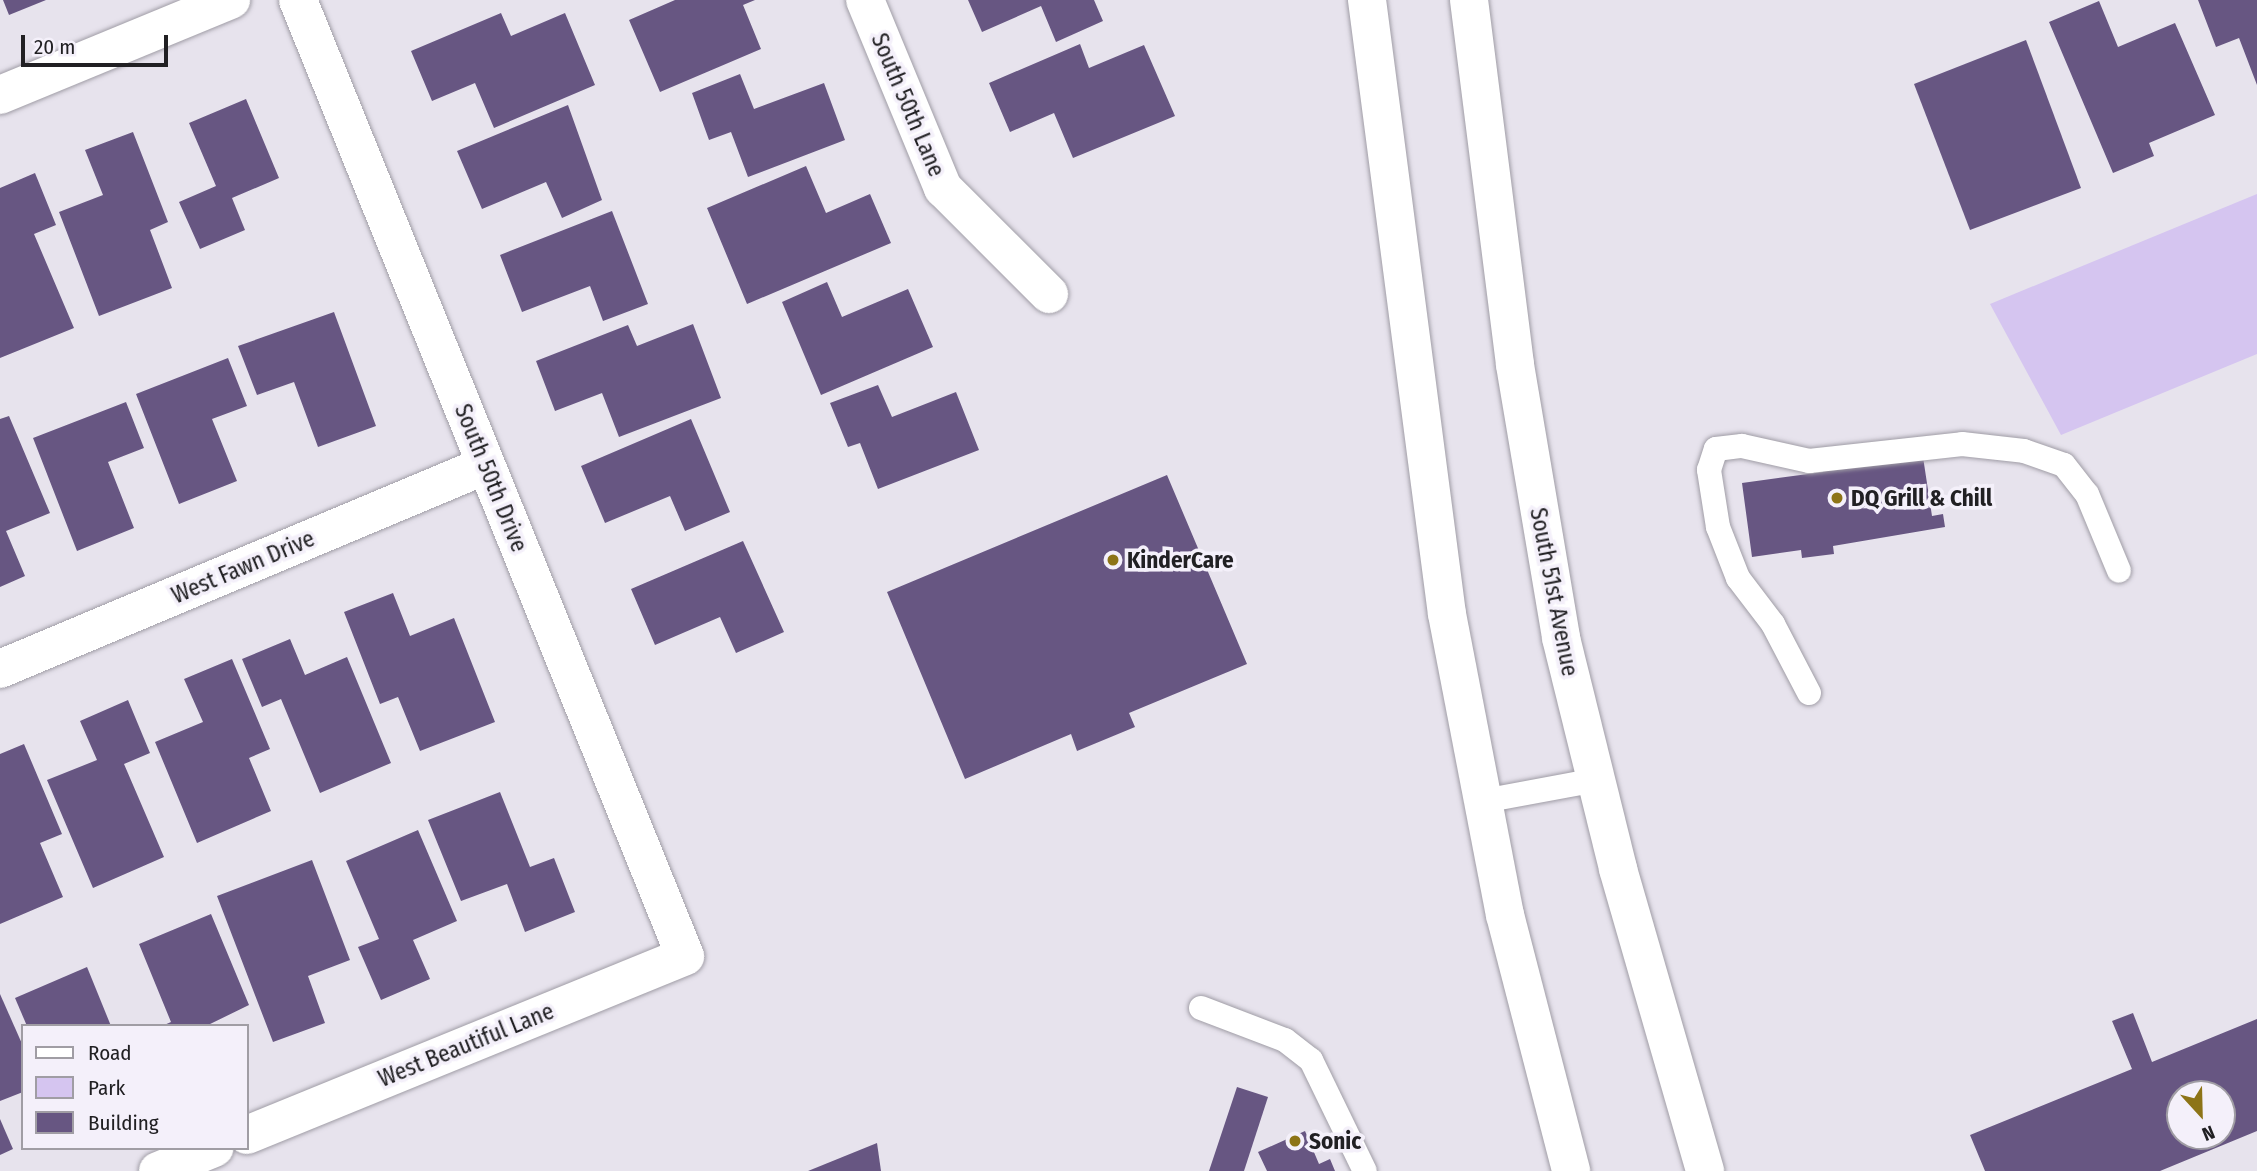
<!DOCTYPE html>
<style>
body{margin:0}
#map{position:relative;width:2257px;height:1171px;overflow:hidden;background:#e7e3ed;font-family:"Fira Sans Condensed",sans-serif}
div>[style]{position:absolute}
.green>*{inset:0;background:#d5c5f0}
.building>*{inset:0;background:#675682}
.roads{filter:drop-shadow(0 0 2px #a09da6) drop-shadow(0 0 2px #a09da6)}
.lane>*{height:24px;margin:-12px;padding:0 12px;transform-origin:12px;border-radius:12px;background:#fff}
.street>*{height:38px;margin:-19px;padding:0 19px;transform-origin:19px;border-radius:19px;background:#fff}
.primary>*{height:38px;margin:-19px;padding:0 19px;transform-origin:19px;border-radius:19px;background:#fff}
.dots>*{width:19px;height:19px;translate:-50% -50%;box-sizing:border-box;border:4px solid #f4f0fa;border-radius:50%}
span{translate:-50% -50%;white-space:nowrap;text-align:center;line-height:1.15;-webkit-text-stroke:7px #f4f0fa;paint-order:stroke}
.street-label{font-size:23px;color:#212023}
.poi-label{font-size:23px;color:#212023;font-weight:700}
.left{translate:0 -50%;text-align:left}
.legend{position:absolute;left:21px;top:1024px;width:228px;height:126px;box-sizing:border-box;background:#f4f0fa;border:2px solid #a09da4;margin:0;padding:9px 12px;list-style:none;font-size:21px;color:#212023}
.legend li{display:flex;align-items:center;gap:14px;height:35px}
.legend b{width:35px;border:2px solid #a09da4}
.north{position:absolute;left:2166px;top:1080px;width:70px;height:70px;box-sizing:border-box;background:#f4f0fa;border:2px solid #a09da4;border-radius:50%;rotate:158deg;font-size:19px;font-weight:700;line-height:28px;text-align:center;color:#212023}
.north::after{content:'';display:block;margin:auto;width:24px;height:32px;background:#8d7417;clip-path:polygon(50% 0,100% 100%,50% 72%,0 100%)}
.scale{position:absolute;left:21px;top:35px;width:147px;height:32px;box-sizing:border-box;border:4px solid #212023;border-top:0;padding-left:9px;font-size:21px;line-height:24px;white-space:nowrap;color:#212023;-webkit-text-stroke:5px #f4f0fa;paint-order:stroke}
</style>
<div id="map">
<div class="green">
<div style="clip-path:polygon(2257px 194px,2257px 354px,2061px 435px,1990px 304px)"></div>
</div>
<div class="building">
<div style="clip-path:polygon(3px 0,46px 0,9px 15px)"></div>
<div style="clip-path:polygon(675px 0,755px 0,743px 5px,761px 49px,660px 92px,629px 20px)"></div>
<div style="clip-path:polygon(968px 0,1094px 0,1103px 21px,1056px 42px,1041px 6px,982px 32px)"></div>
<div style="clip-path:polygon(2198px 0,2257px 0,2257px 85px,2239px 38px,2216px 47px)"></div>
<div style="clip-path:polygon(2099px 1px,2118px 47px,2175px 23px,2215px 115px,2149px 143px,2154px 156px,2113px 173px,2049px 22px)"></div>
<div style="clip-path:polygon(501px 13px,511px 36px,565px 13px,595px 85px,494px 128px,475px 83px,432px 101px,411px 51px)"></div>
<div style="clip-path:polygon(2026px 40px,2081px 188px,1970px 230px,1914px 84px)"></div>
<div style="clip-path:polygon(1080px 44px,1089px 68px,1144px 45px,1175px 116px,1073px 158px,1054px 113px,1010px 132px,989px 83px)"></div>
<div style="clip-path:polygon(740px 74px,754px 109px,824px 83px,845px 140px,748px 177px,731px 132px,709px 140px,692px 93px)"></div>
<div style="clip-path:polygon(246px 99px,279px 178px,232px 198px,245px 230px,200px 249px,179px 202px,216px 186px,189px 123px)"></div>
<div style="clip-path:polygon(568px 105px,602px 200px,562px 218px,546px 182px,482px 209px,457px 151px)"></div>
<div style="clip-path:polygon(133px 132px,168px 222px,150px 230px,172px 288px,99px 316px,59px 212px,103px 195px,85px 150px)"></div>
<div style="clip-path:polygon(806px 166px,826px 213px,870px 194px,891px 243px,747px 304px,707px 208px)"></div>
<div style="clip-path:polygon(35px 173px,56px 225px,34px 234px,74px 328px,0 358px,0 188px)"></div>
<div style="clip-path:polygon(612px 211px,648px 304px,603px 321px,590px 286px,522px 312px,500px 255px)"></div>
<div style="clip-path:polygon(827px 282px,842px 317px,908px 289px,933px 347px,821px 395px,782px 302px)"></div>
<div style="clip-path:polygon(334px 312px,376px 426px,318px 447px,294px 382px,257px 395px,238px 346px)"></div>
<div style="clip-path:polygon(693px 324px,721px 398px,619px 437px,602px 393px,555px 411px,536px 361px,628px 325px,637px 346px)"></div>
<div style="clip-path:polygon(228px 358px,247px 406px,212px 419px,237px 481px,179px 504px,136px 394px)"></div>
<div style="clip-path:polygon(878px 385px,892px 417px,956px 392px,979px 450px,878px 489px,860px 443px,848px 447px,830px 403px)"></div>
<div style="clip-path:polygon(126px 402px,144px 448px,108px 462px,134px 528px,77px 551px,33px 438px)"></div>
<div style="clip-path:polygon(9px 416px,50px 513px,6px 531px,25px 576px,0 587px,0 419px)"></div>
<div style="clip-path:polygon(691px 419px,730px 512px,685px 531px,670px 496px,605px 523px,581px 466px)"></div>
<div style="clip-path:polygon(1923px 457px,1932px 516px,1943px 514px,1945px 527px,1833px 546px,1834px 554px,1802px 558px,1801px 550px,1752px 557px,1742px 483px,1823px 472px,1822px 465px)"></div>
<div style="clip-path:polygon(1167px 475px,1247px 664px,1129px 713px,1135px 727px,1077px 751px,1071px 734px,965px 779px,887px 592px)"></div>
<div style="clip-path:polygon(743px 541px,784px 632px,736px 653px,720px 617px,655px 645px,631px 589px)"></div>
<div style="clip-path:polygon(393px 593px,410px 636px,454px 618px,495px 722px,420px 751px,398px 697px,380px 704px,344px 612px)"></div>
<div style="clip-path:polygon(290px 639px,305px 675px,347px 657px,391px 763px,320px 793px,281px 699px,262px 707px,242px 659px)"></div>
<div style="clip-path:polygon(232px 659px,270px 749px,249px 758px,271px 811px,197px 843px,155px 742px,203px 722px,184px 679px)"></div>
<div style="clip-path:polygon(128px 700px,150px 753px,124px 764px,164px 857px,93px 888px,47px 780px,97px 760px,80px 721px)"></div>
<div style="clip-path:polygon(24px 744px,62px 834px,40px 843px,63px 897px,0 924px,0 754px)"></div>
<div style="clip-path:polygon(500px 792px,530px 867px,554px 858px,575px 912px,525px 932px,507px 884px,461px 901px,428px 820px)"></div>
<div style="clip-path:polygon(418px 830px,457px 921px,413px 940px,430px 979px,381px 1000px,358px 947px,379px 939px,346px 861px)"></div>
<div style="clip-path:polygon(312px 860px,350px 960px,308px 976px,325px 1023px,273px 1042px,217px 896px)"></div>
<div style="clip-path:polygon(211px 914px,249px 1005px,206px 1026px,162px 1026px,171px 1022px,139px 944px)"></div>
<div style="clip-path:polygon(87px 967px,111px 1026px,27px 1026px,15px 998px)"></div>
<div style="clip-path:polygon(0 994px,23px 1046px,23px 1092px,0 1101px)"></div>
<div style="clip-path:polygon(evenodd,2133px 1013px,2152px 1062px,2257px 1019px,2257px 1131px,2160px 1171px,1985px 1171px,1970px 1135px,2132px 1069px,2112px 1021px,2133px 1013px,2180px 1094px,2222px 1094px,2222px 1136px,2180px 1136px,2180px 1094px)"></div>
<div style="clip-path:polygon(1237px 1087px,1268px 1097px,1244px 1171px,1209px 1171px)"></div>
<div style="clip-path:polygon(0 1119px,13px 1149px,0 1155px)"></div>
<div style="clip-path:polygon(1305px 1131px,1319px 1164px,1330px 1159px,1335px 1171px,1267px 1171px,1258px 1152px)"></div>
<div style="clip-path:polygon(877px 1143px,881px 1171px,808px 1171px)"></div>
</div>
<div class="roads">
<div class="lane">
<div style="left:1809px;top:693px;width:78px;rotate:-117.6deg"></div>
<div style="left:1773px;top:624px;width:58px;rotate:-127.3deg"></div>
<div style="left:1738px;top:578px;width:55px;rotate:-111.4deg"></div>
<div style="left:1718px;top:527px;width:58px;rotate:-99deg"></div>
<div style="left:1709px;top:470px;width:22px;rotate:-72deg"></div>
<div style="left:1716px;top:449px;width:26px;rotate:-7deg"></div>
<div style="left:1742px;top:446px;width:69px;rotate:12.6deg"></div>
<div style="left:1809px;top:461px;width:154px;rotate:-6.3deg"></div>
<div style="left:1962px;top:444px;width:62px;rotate:6.4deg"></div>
<div style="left:2024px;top:451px;width:42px;rotate:19.3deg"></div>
<div style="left:2064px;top:465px;width:37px;rotate:52deg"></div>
<div style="left:2087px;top:494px;width:83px;rotate:67.4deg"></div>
<div style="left:1483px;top:801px;width:115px;rotate:-10.5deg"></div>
<div style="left:1201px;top:1008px;width:90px;rotate:20.9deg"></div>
<div style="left:1285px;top:1040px;width:33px;rotate:38deg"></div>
<div style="left:1311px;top:1060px;width:123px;rotate:64.1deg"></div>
</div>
<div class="street">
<div style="left:865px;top:0;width:204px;rotate:67.5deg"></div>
<div style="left:943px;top:188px;width:150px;rotate:45deg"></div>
<div style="left:0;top:95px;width:250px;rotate:-22.4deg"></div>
<div style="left:0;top:669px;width:527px;rotate:-22.77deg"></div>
<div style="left:247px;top:1135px;width:473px;rotate:-22.2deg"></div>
<div style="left:685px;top:956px;width:1031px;rotate:-112.04deg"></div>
<div style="left:158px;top:1171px;width:61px;rotate:-22.3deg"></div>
</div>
<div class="primary">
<div style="left:1367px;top:0;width:619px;rotate:82.58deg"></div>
<div style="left:1447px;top:614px;width:307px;rotate:79.1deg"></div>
<div style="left:1505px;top:915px;width:264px;rotate:75.5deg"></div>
<div style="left:1469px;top:0;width:368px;rotate:82.8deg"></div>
<div style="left:1515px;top:365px;width:277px;rotate:80.4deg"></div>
<div style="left:1561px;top:638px;width:238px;rotate:76.1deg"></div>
<div style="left:1618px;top:869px;width:314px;rotate:73.9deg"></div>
</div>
</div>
<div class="dots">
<div style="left:1837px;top:498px;background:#8d7417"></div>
<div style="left:1113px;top:560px;background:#8d7417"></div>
<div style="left:1295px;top:1141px;background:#8d7417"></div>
</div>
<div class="street-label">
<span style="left:908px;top:105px;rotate:67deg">South 50th Lane</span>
<span style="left:491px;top:478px;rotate:68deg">South 50th Drive</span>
<span style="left:243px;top:567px;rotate:-23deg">West Fawn Drive</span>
<span style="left:1554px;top:592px;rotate:79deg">South 51st Avenue</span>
<span style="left:466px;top:1045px;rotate:-22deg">West Beautiful Lane</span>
</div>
<div class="poi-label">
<span class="left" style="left:1851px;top:498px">DQ Grill &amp; Chill</span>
<span class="left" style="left:1127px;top:560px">KinderCare</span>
<span class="left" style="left:1309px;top:1141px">Sonic</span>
</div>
<ul class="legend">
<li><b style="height:9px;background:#fff"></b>Road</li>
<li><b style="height:19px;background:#d5c5f0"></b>Park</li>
<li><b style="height:19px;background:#675682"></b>Building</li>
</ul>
<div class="north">N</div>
<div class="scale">20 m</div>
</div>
